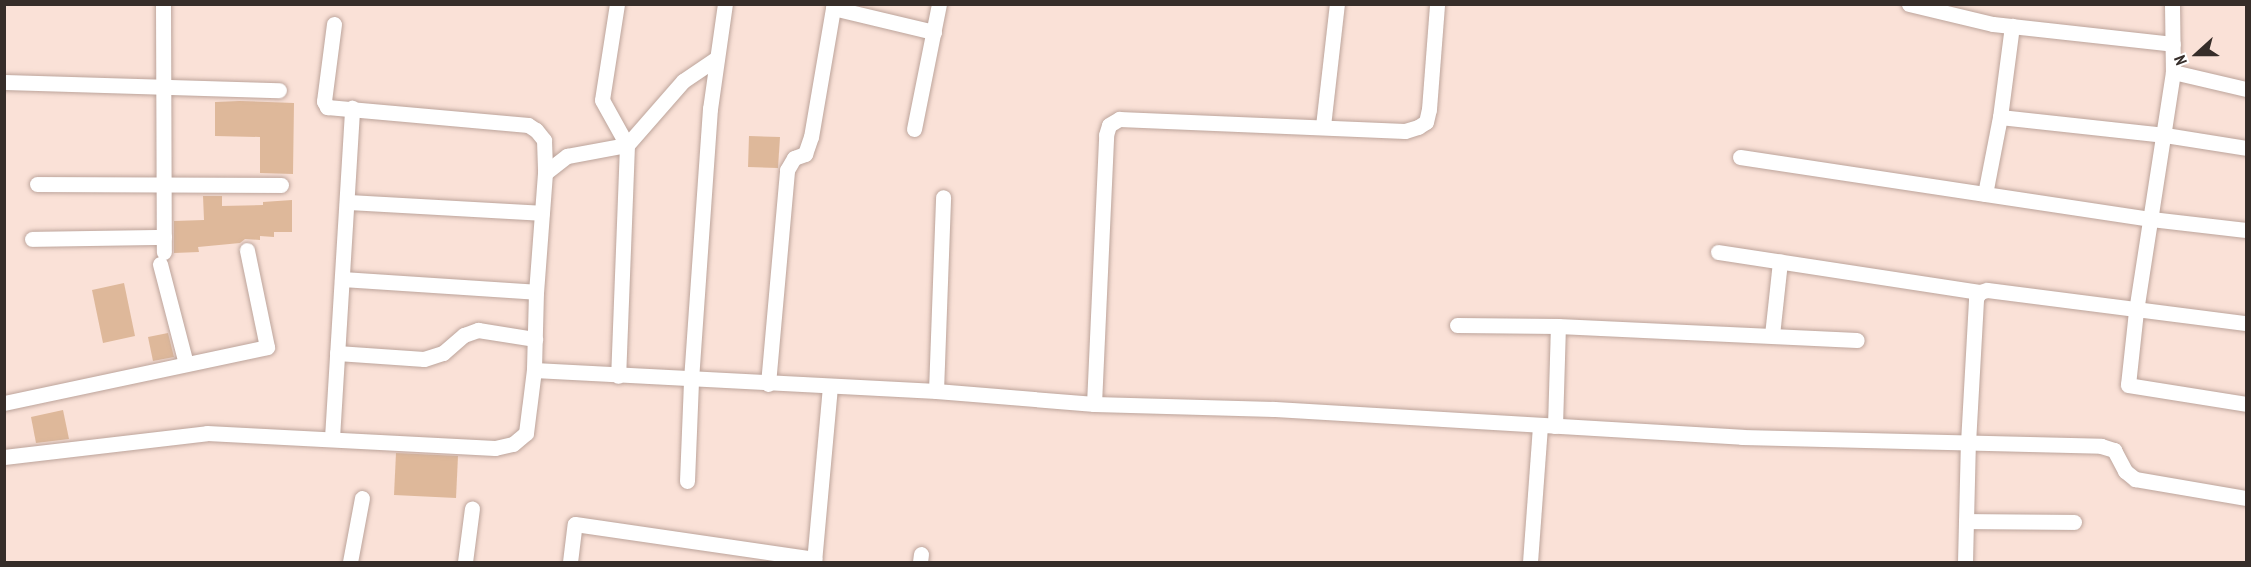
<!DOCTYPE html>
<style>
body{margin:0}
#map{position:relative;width:2251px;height:567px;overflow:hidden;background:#fae1d7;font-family:"PT Sans Narrow",sans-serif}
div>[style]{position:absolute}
.building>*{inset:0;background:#deb89a}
.roads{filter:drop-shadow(0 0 2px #bca49b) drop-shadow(0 0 2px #bca49b)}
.street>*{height:15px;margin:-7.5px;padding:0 7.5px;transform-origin:7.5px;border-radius:7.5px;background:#fff}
span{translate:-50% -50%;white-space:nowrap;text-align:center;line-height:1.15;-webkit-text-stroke:4.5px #fff;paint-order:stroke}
.frame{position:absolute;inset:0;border:6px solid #362d29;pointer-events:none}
.north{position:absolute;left:2167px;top:24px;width:60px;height:60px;-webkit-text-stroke:4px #fff;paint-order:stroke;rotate:249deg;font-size:16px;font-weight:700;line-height:24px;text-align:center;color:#362d29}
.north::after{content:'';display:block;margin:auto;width:21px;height:27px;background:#362d29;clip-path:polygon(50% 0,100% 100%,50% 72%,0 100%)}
</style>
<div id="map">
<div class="building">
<div style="clip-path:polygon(240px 101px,294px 103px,293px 174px,260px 173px,260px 137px,215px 136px,215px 102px)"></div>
<div style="clip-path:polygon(749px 136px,780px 137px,778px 168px,748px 167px)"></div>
<div style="clip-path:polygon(203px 196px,222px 196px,222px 206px,263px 205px,263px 202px,292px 200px,292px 232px,274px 232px,274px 237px,260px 236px,260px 240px,245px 239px,240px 243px,198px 247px,199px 252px,174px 253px,174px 221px,204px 220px)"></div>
<div style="clip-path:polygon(124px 283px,135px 336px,103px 343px,92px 290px)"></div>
<div style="clip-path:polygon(168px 333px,174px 357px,153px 361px,148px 337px)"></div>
<div style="clip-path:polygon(63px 410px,69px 439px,36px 443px,31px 417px)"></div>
<div style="clip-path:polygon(396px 453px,458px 456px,456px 498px,394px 495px)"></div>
</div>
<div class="roads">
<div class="street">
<div style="left:163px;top:4px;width:248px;rotate:89.8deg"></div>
<div style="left:617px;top:4px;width:97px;rotate:98.9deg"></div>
<div style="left:602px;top:100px;width:51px;rotate:60.9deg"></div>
<div style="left:627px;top:145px;width:231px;rotate:92.2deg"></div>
<div style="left:1909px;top:4px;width:86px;rotate:13.4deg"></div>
<div style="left:1993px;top:24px;width:181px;rotate:6.3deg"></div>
<div style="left:2172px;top:4px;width:68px;rotate:89.2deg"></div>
<div style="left:2173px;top:72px;width:242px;rotate:98.8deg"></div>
<div style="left:2136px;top:311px;width:74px;rotate:96.2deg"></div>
<div style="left:2128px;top:385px;width:120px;rotate:9.1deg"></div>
<div style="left:334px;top:24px;width:78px;rotate:97.4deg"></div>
<div style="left:324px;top:101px;width:7px;rotate:63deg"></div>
<div style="left:327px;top:107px;width:202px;rotate:5.1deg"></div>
<div style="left:528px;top:125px;width:9px;rotate:32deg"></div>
<div style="left:536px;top:130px;width:13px;rotate:51deg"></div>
<div style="left:544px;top:140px;width:33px;rotate:88deg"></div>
<div style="left:545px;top:173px;width:119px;rotate:94.3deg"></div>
<div style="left:536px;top:292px;width:78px;rotate:91.5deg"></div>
<div style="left:2173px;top:72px;width:75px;rotate:13.1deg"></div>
<div style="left:4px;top:82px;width:275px;rotate:1.7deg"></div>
<div style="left:2000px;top:117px;width:92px;rotate:-82.5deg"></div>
<div style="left:1323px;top:126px;width:123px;rotate:-83.5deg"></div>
<div style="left:914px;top:129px;width:127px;rotate:-78.7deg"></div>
<div style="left:1740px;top:157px;width:416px;rotate:8.6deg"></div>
<div style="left:2151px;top:219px;width:96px;rotate:6.6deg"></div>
<div style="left:545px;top:173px;width:28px;rotate:-38deg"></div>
<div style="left:567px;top:156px;width:61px;rotate:-10.4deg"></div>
<div style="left:627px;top:145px;width:85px;rotate:-48.8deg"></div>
<div style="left:683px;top:81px;width:41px;rotate:-34.1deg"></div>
<div style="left:37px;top:184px;width:244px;rotate:0.2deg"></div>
<div style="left:1985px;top:194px;width:78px;rotate:-79deg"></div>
<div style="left:2000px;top:117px;width:166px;rotate:6.2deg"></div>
<div style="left:2165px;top:135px;width:82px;rotate:9.1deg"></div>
<div style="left:347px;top:202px;width:195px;rotate:3.2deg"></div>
<div style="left:32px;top:239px;width:132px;rotate:-0.9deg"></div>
<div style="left:1718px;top:252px;width:265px;rotate:8.7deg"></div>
<div style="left:160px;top:264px;width:103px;rotate:75.4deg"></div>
<div style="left:342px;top:279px;width:194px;rotate:3.8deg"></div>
<div style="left:1457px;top:325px;width:101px;rotate:0.6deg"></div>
<div style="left:1558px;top:326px;width:299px;rotate:2.7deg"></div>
<div style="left:1772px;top:335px;width:74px;rotate:-83.8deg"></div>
<div style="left:337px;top:353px;width:87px;rotate:3.9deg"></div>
<div style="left:424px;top:359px;width:20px;rotate:-18deg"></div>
<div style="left:443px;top:353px;width:28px;rotate:-41deg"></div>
<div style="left:464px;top:335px;width:15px;rotate:-20deg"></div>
<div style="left:478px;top:330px;width:58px;rotate:9deg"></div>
<div style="left:768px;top:384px;width:215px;rotate:-84.9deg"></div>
<div style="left:787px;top:170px;width:14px;rotate:-60deg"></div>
<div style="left:794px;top:158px;width:12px;rotate:-20deg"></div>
<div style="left:805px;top:154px;width:18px;rotate:-71deg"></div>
<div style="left:811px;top:137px;width:131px;rotate:-80.3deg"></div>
<div style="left:833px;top:8px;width:104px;rotate:13.4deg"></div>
<div style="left:936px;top:391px;width:194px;rotate:-87.9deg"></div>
<div style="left:4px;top:403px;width:269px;rotate:-12deg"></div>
<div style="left:267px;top:347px;width:99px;rotate:-101.7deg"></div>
<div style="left:1094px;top:404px;width:269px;rotate:-87.4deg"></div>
<div style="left:1106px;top:135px;width:10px;rotate:-73deg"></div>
<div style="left:1109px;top:125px;width:12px;rotate:-31deg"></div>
<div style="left:1119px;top:119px;width:286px;rotate:2.4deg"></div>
<div style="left:1405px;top:131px;width:14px;rotate:-17deg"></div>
<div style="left:1418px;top:127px;width:9px;rotate:-32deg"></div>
<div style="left:1426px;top:122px;width:13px;rotate:-77deg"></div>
<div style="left:1429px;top:109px;width:105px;rotate:-85.6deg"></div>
<div style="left:1555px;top:426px;width:100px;rotate:-88.3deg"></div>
<div style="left:332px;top:438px;width:331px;rotate:-86.5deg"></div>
<div style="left:4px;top:457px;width:204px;rotate:-6.7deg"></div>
<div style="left:207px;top:433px;width:288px;rotate:3deg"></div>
<div style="left:495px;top:448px;width:18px;rotate:-13deg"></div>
<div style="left:513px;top:444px;width:17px;rotate:-40deg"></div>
<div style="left:526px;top:433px;width:64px;rotate:-82.8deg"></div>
<div style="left:534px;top:370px;width:403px;rotate:3deg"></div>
<div style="left:936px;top:391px;width:159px;rotate:4.7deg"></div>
<div style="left:1094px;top:404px;width:180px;rotate:1.6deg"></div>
<div style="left:1274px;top:409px;width:469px;rotate:3.4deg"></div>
<div style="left:1742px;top:437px;width:359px;rotate:1.4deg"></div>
<div style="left:2101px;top:446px;width:14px;rotate:17deg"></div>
<div style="left:2114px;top:450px;width:24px;rotate:62deg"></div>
<div style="left:2125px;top:471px;width:13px;rotate:39deg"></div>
<div style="left:2135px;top:479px;width:113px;rotate:9.7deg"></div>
<div style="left:687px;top:481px;width:101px;rotate:-87.7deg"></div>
<div style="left:691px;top:380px;width:272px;rotate:-86deg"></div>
<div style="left:710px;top:109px;width:106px;rotate:-81.9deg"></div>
<div style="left:1966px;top:521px;width:108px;rotate:0.5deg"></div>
<div style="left:350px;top:562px;width:65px;rotate:-79.4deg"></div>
<div style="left:465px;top:562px;width:54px;rotate:-82.6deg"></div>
<div style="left:570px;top:562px;width:38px;rotate:-83deg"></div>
<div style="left:575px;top:524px;width:242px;rotate:8.3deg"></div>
<div style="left:814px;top:562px;width:176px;rotate:-84.8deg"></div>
<div style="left:920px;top:562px;width:8px;rotate:-83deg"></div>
<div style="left:1530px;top:562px;width:136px;rotate:-85.8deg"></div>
<div style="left:1965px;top:562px;width:119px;rotate:-88.6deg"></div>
<div style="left:1968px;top:443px;width:145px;rotate:-86.8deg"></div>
<div style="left:1976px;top:298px;width:7px;rotate:-56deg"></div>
<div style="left:1980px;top:292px;width:7px;rotate:-16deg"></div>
<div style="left:1987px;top:290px;width:261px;rotate:7.3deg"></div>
</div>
</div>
<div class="frame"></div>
<div class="north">N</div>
</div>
